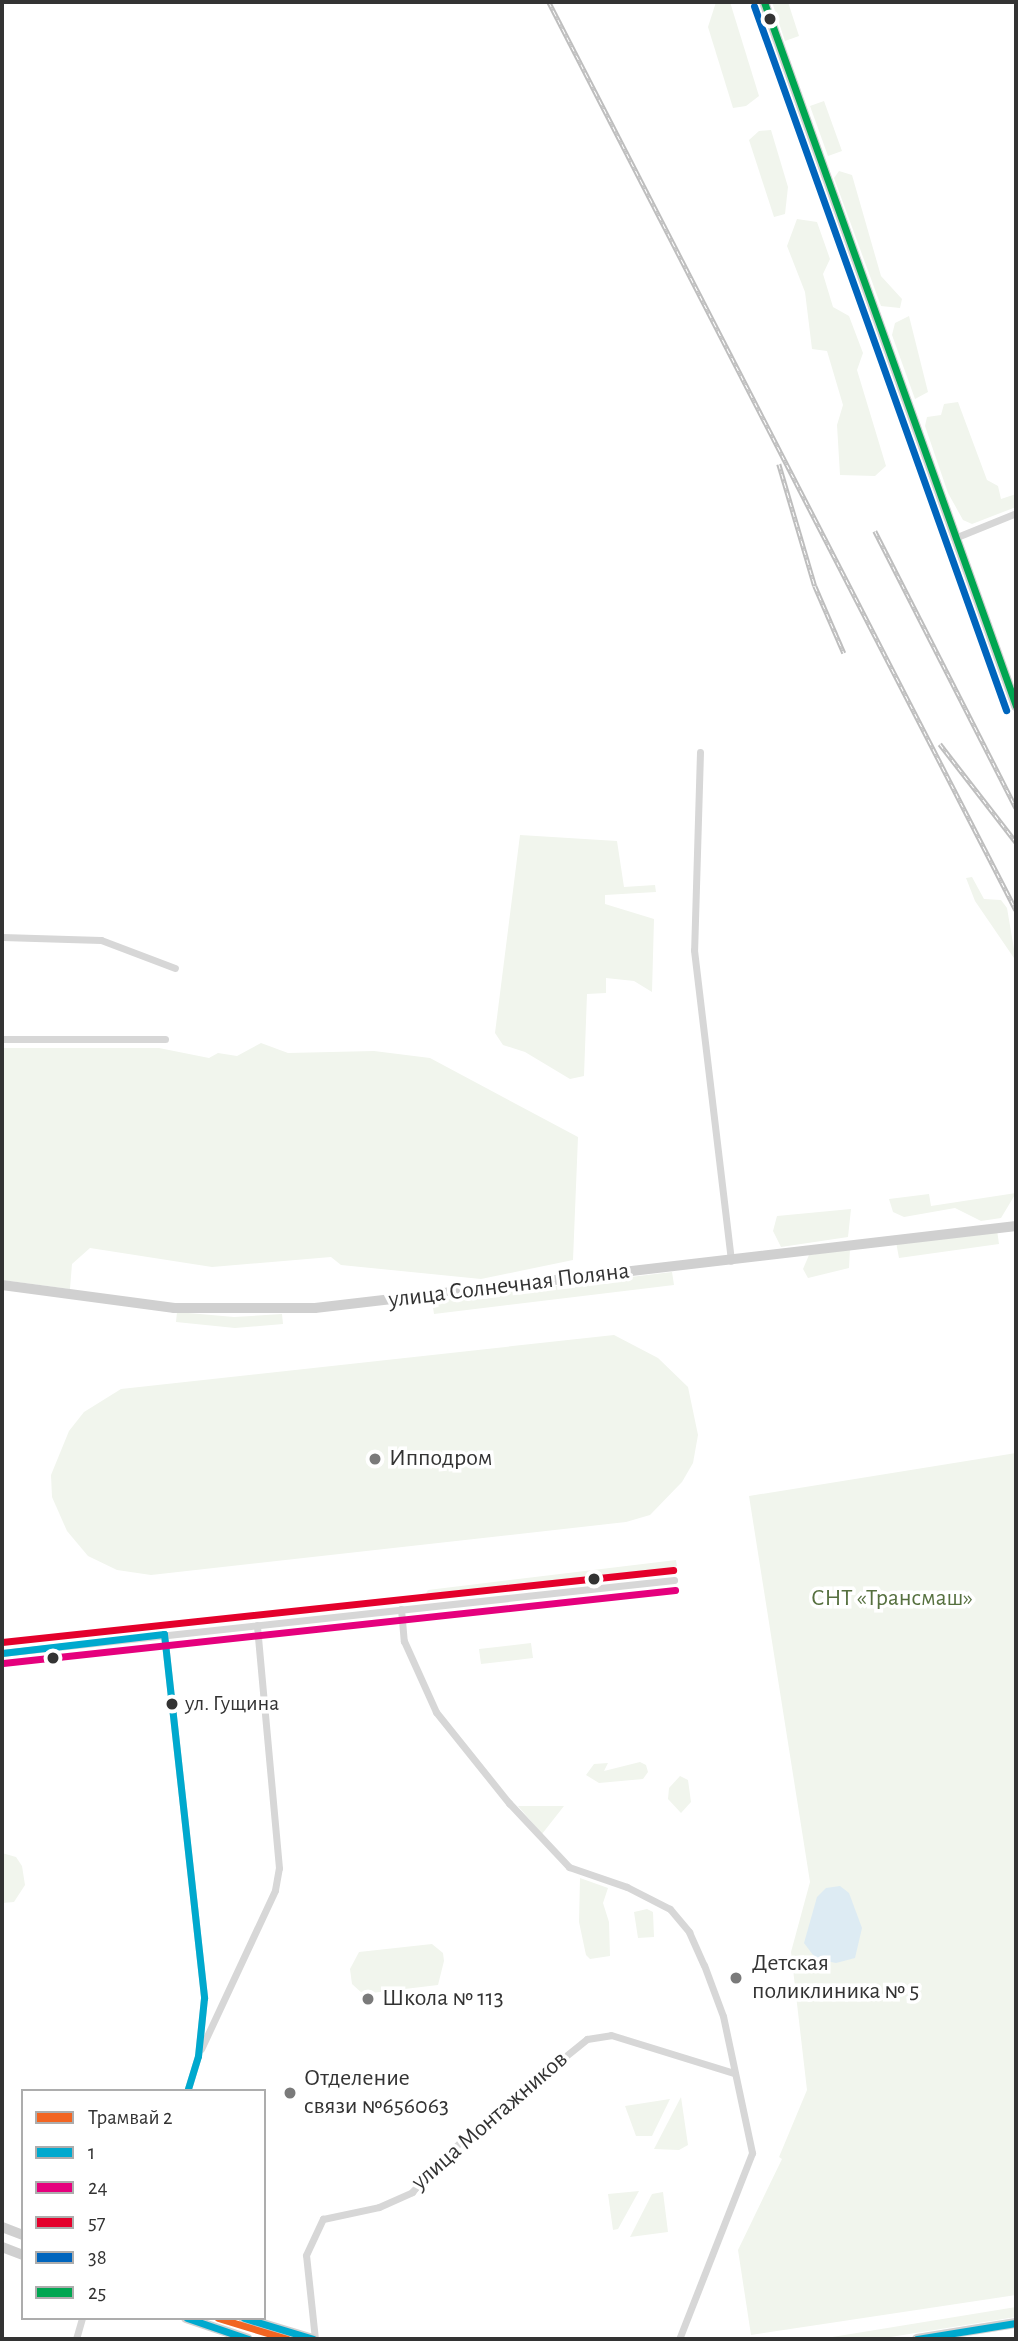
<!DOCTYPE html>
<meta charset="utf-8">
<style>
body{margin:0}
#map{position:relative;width:1018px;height:2341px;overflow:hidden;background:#fff;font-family:"Alegreya Sans",sans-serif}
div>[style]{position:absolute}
.green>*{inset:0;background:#f1f5ed}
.water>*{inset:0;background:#ddebf3}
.street>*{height:7px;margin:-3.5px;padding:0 3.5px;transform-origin:3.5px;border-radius:3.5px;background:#d7d7d7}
.secondary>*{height:10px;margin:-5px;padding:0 5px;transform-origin:5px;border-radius:5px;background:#d0d0d0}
.rail>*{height:4.5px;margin-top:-2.25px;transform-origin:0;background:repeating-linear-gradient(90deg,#fff 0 5px,#bebebe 0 10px);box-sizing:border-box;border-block:2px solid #bebebe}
.bus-1>*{height:7px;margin:-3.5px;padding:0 3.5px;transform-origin:3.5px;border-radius:3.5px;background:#00a9ce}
.bus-2>*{height:7px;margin:-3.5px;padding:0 3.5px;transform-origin:3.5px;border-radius:3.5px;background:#e5007d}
.bus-3>*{height:7px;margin:-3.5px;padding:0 3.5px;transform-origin:3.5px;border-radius:3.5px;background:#e4002b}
.bus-4>*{height:7px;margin:-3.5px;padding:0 3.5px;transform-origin:3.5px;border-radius:3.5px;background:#0065bd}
.bus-5>*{height:7px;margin:-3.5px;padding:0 3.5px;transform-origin:3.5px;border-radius:3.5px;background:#00a651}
.tram-1>*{height:7px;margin:-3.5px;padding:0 3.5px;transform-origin:3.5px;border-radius:3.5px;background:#f26522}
.dots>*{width:19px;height:19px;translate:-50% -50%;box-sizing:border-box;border:4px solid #fff;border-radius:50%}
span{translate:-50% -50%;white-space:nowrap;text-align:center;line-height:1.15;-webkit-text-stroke:7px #fff;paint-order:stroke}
.bus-label{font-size:22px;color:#333}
.left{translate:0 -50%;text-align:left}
.street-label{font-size:24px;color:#333}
.poi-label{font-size:24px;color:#333}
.park-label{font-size:24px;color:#56703f}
.frame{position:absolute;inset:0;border:4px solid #333;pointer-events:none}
.legend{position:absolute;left:21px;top:2089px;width:245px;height:231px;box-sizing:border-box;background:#fff;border:2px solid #adadad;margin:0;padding:9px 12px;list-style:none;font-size:21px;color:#333}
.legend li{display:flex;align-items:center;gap:14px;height:35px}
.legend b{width:35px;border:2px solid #adadad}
</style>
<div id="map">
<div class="green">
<div style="clip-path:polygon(716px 2px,730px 2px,759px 96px,746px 106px,733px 108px,708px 27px)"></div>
<div style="clip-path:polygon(772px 2px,788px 2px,799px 36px,785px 41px)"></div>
<div style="clip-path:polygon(824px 101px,842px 151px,828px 156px,810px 106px)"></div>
<div style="clip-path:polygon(771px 130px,788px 187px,785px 214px,774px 217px,749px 140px,759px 131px)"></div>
<div style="clip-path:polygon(839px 171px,852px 175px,881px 276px,902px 299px,900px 308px,881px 306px,834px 178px)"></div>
<div style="clip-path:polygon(797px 219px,817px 222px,830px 259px,823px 274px,833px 307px,849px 316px,863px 353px,857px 370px,886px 466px,875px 476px,840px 475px,837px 425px,843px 405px,827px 351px,812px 349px,805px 292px,787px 246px)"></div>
<div style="clip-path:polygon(909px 316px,928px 392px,915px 399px,892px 335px,895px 323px)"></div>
<div style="clip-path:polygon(958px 402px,987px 480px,998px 486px,1001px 499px,1016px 494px,1016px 507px,972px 524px,963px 520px,948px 493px,925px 426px,927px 417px,941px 415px,944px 404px)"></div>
<div style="clip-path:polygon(520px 835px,617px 841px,624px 887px,655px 885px,656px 892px,605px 895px,605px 904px,654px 919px,652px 992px,634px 981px,606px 978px,606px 993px,587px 994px,584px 1076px,570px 1079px,525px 1052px,503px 1045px,495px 1033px)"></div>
<div style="clip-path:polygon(972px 877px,984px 899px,1001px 900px,1007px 908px,1016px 961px,975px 901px,966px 878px)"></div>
<div style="clip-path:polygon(261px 1043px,288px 1053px,374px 1051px,430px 1058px,578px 1137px,573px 1260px,481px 1279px,341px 1265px,331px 1257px,212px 1267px,90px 1248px,72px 1264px,70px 1289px,2px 1280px,2px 1048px,159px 1048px,209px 1058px,218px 1053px,237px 1056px)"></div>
<div style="clip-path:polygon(1016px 1193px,1001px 1218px,981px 1221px,955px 1208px,904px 1217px,893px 1212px,889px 1199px,929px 1194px,931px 1206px)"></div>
<div style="clip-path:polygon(851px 1209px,848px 1237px,781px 1247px,773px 1231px,777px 1216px)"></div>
<div style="clip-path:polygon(997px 1230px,999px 1244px,899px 1258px,896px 1242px)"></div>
<div style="clip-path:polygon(850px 1249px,849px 1268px,808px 1278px,803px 1269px,809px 1255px)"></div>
<div style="clip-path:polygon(672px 1272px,674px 1285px,434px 1314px,432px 1301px)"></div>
<div style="clip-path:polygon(177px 1312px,234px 1317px,282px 1314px,283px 1324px,235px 1328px,176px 1322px)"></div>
<div style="clip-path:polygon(614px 1335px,658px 1358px,688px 1387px,698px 1435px,693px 1463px,682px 1482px,650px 1515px,626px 1522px,151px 1575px,117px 1570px,88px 1556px,67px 1531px,52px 1497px,51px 1475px,69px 1431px,84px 1412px,121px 1389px)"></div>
<div style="clip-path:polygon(1016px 1453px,1016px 2295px,751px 2335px,738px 2250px,782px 2159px,779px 2157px,807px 2090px,791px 1952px,810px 1882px,749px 1496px)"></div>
<div style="clip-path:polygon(676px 1560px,677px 1566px,660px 1574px,423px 1599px,428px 1590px)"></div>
<div style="clip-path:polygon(531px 1643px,533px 1658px,481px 1664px,479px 1649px)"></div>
<div style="clip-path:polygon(640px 1762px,646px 1765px,648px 1772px,643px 1779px,599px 1783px,586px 1775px,594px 1764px,608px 1763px,604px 1771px)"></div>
<div style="clip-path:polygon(680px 1776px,688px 1780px,691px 1802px,681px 1813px,668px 1799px,669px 1788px)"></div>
<div style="clip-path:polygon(518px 1806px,564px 1806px,542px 1834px)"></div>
<div style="clip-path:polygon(2px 1853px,16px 1857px,22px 1866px,25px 1885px,14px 1902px,2px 1903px)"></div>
<div style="clip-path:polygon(580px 1878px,608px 1888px,603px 1903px,609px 1922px,610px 1956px,590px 1959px,586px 1955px,579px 1922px)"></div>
<div style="clip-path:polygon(647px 1909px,653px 1912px,654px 1937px,638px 1938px,634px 1912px)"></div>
<div style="clip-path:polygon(432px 1944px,443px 1953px,444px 1961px,438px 1985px,363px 1994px,352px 1984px,350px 1969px,359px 1952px)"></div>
<div style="clip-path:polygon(681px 2097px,688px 2145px,679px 2150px,654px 2149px)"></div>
<div style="clip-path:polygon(670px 2099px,652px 2136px,636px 2136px,625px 2106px)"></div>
<div style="clip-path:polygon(639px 2191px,618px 2229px,613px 2230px,608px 2194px)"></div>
<div style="clip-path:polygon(663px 2192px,668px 2232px,630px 2237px,652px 2194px)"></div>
<div style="clip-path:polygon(1016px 2307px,1016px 2317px,878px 2339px,820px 2339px)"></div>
</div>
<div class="water">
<div style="clip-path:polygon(840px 1886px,849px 1893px,862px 1928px,855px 1958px,836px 1963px,816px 1959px,804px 1943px,817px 1897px,826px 1888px)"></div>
</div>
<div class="street">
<div style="left:957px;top:537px;width:64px;rotate:-22.1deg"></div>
<div style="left:700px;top:752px;width:198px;rotate:91.7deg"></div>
<div style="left:694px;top:950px;width:313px;rotate:83.2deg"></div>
<div style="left:2px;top:937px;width:99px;rotate:1.7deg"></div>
<div style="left:101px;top:940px;width:79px;rotate:20.7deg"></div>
<div style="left:2px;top:1039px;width:163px"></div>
<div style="left:401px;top:1609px;width:32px;rotate:85deg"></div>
<div style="left:404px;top:1641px;width:78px;rotate:65.7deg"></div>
<div style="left:436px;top:1712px;width:117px;rotate:51.3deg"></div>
<div style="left:509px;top:1803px;width:88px;rotate:46.8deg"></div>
<div style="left:569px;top:1867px;width:61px;rotate:19deg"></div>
<div style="left:627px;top:1887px;width:48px;rotate:27.1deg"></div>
<div style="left:670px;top:1909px;width:30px;rotate:50deg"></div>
<div style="left:689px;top:1932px;width:36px;rotate:66deg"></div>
<div style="left:704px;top:1965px;width:54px;rotate:69.6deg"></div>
<div style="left:723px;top:2016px;width:140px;rotate:78deg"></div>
<div style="left:752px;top:2153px;width:200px;rotate:111.4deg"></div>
<div style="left:164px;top:1634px;width:366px;rotate:83.7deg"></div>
<div style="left:204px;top:1998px;width:58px;rotate:95.9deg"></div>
<div style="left:198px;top:2056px;width:37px;rotate:107deg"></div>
<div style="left:2px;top:1653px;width:676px;rotate:-6.2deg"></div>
<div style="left:201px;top:2049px;width:175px;rotate:-65deg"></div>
<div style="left:275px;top:1890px;width:22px;rotate:-80deg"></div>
<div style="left:279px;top:1868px;width:244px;rotate:-95.2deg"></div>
<div style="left:76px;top:2339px;width:22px;rotate:-74deg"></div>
<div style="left:315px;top:2339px;width:84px;rotate:-96.1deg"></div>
<div style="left:306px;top:2255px;width:40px;rotate:-65deg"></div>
<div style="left:323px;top:2219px;width:57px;rotate:-12.1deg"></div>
<div style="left:379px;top:2207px;width:36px;rotate:-24deg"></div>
<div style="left:412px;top:2192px;width:71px;rotate:-46.1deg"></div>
<div style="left:461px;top:2141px;width:162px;rotate:-39deg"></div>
<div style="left:587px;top:2039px;width:24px;rotate:-9deg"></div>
<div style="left:611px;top:2035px;width:129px;rotate:17.2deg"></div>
</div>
<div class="secondary">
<div style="left:764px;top:2px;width:748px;rotate:70.3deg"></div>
<div style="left:2px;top:1285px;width:174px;rotate:7.6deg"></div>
<div style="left:174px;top:1308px;width:141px"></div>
<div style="left:315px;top:1308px;width:706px;rotate:-6.67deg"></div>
<div style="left:2px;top:2227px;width:22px;rotate:21deg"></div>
<div style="left:2px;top:2247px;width:22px;rotate:21deg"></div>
<div style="left:186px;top:2318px;width:65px;rotate:18.7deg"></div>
<div style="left:243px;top:2318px;width:73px;rotate:16.7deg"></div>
<div style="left:917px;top:2339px;width:100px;rotate:-9.2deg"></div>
</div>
<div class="rail">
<div style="left:549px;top:2px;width:1021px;rotate:62.78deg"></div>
<div style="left:779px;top:464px;width:127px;rotate:73.6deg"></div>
<div style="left:815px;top:586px;width:73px;rotate:66.6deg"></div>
<div style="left:875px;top:531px;width:311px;rotate:63deg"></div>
<div style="left:940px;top:744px;width:124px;rotate:52.2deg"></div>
</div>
<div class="bus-1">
<div style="left:164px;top:1634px;width:366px;rotate:83.7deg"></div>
<div style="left:204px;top:1998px;width:58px;rotate:95.9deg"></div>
<div style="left:198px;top:2056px;width:37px;rotate:107deg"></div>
<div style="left:2px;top:1653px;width:163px;rotate:-6.7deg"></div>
<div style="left:187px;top:2318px;width:65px;rotate:19deg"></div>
<div style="left:244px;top:2318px;width:72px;rotate:16.9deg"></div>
<div style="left:917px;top:2339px;width:100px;rotate:-9.2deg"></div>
</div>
<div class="bus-2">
<div style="left:3px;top:1663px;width:676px;rotate:-6.2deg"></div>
</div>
<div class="bus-3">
<div style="left:2px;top:1642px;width:675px;rotate:-6.12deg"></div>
</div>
<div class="bus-4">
<div style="left:754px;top:6px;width:748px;rotate:70.3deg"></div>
</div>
<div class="bus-5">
<div style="left:764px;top:2px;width:748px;rotate:70.3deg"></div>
</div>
<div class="tram-1">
<div style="left:218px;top:2318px;width:72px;rotate:16.9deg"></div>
</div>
<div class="dots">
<div style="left:770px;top:19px;background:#333"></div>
<div style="left:375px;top:1459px;background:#7a7a7a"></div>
<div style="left:594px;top:1579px;background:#333"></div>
<div style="left:53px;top:1658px;background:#333"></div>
<div style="left:172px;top:1704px;background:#333"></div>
<div style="left:736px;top:1978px;background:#7a7a7a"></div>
<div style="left:368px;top:1999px;background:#7a7a7a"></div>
<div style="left:290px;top:2093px;background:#7a7a7a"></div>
</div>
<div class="bus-label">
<span class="left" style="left:185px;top:1704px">ул. Гущина</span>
</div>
<div class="street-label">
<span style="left:509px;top:1286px;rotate:-7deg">улица Солнечная Поляна</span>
<span style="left:490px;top:2121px;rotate:-41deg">улица Монтажников</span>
</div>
<div class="poi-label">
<span class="left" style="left:389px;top:1459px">Ипподром</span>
<span class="left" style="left:752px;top:1978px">Детская<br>поликлиника № 5</span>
<span class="left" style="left:382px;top:1999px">Школа № 113</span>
<span class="left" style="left:304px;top:2093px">Отделение<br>связи №656063</span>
</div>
<div class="park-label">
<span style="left:892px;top:1599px">СНТ «Трансмаш»</span>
</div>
<div class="frame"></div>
<ul class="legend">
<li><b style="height:9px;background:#f26522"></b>Трамвай 2</li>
<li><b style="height:9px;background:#00a9ce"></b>1</li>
<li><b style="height:9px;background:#e5007d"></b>24</li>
<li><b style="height:9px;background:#e4002b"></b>57</li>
<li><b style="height:9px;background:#0065bd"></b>38</li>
<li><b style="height:9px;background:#00a651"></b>25</li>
</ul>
</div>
